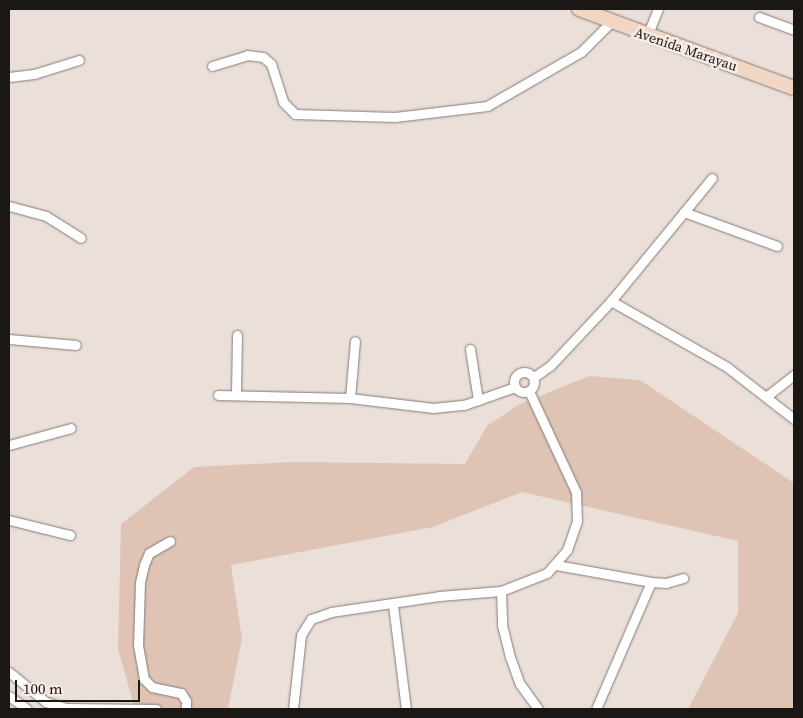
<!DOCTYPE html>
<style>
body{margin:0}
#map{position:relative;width:803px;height:718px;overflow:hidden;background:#eadfd9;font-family:"Source Serif 4",serif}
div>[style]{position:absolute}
.green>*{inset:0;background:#dfc4b6}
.roads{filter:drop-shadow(0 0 1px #847a75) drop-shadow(0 0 1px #847a75)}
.street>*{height:9px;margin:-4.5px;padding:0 4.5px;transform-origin:4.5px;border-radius:4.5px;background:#fff}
.street>.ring{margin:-4.5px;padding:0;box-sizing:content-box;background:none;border:9px solid #fff;border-radius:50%}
.secondary>*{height:14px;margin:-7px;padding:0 7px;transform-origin:7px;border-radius:7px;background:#f2d6c4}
span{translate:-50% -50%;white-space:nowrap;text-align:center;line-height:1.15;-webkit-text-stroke:5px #f7ece6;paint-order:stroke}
.street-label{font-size:14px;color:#1b1715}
.frame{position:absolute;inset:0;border:10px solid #1b1715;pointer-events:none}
.scale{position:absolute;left:15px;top:680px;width:125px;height:22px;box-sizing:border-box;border:2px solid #1b1715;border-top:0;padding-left:6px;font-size:15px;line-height:18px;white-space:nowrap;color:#1b1715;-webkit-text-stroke:4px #f7ece6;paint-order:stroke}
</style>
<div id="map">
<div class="green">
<div style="clip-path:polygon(589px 376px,640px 380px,794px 483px,794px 709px,688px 709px,738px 613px,738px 541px,522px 492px,433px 527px,231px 565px,242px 639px,228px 709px,135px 709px,118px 649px,121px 524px,194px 467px,293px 462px,465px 464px,487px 426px,518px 405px)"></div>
</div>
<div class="roads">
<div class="street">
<div style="left:759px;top:17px;width:37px;rotate:20deg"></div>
<div style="left:647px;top:36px;width:29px;rotate:-68deg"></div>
<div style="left:212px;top:66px;width:37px;rotate:-17deg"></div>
<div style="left:247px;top:55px;width:16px;rotate:7deg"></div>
<div style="left:263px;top:57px;width:11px;rotate:41deg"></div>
<div style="left:271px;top:64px;width:40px;rotate:72deg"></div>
<div style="left:283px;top:102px;width:17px;rotate:45deg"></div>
<div style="left:295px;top:114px;width:100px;rotate:1.7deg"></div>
<div style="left:395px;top:117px;width:93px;rotate:-6.8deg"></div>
<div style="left:487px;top:106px;width:108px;rotate:-29.9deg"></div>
<div style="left:581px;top:52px;width:42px;rotate:-45deg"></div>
<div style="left:9px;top:77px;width:25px;rotate:-7deg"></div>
<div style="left:34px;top:74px;width:47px;rotate:-17.3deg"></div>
<div style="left:9px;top:206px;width:38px;rotate:15deg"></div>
<div style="left:46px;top:216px;width:41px;rotate:32.2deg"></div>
<div style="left:684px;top:212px;width:99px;rotate:20.1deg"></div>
<div style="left:611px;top:301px;width:133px;rotate:29.6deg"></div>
<div style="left:727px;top:367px;width:85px;rotate:37.8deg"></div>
<div style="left:9px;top:339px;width:67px;rotate:5.1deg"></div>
<div style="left:470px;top:349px;width:52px;rotate:81.1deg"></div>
<div class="ring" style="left:514px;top:372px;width:11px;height:11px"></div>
<div style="left:534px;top:377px;width:19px;rotate:-35deg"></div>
<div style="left:550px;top:366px;width:89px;rotate:-46.8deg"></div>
<div style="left:611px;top:301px;width:159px;rotate:-50.6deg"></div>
<div style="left:236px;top:393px;width:58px;rotate:-89deg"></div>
<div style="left:218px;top:395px;width:132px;rotate:1.3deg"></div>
<div style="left:350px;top:398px;width:84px;rotate:6.9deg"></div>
<div style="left:433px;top:408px;width:31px;rotate:-6deg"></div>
<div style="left:464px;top:405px;width:54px;rotate:-19.4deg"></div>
<div style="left:767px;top:396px;width:34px;rotate:-38deg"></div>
<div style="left:350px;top:398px;width:57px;rotate:-85deg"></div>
<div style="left:9px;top:445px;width:64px;rotate:-15.3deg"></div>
<div style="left:9px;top:520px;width:63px;rotate:13.8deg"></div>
<div style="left:170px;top:541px;width:24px;rotate:150deg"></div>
<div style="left:149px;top:553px;width:13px;rotate:113deg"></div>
<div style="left:144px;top:565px;width:18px;rotate:103deg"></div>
<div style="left:140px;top:583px;width:62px;rotate:91.8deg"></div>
<div style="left:138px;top:645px;width:35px;rotate:80deg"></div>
<div style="left:144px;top:679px;width:11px;rotate:45deg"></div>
<div style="left:152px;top:687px;width:30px;rotate:12deg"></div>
<div style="left:181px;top:693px;width:9px;rotate:58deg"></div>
<div style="left:186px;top:701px;width:8px;rotate:90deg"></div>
<div style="left:556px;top:565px;width:97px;rotate:10.1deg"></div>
<div style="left:651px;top:582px;width:15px;rotate:4deg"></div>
<div style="left:666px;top:583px;width:18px;rotate:-16deg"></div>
<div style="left:501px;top:591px;width:34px;rotate:88deg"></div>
<div style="left:502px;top:625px;width:33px;rotate:76deg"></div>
<div style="left:510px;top:657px;width:29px;rotate:70deg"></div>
<div style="left:520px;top:684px;width:31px;rotate:54deg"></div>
<div style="left:393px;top:605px;width:105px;rotate:82.9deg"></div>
<div style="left:9px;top:672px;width:48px;rotate:39deg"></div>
<div style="left:46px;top:702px;width:21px;rotate:17deg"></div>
<div style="left:66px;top:708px;width:90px;rotate:0.6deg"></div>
<div style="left:9px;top:696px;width:22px;rotate:36deg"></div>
<div style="left:293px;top:709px;width:74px;rotate:-83.8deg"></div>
<div style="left:301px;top:635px;width:19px;rotate:-58deg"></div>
<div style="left:311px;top:619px;width:21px;rotate:-19deg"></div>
<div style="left:331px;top:612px;width:109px;rotate:-8.4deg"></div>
<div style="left:439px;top:596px;width:62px;rotate:-4.6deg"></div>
<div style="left:501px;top:591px;width:49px;rotate:-21.4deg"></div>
<div style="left:547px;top:573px;width:30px;rotate:-49deg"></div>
<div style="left:567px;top:550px;width:31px;rotate:-71deg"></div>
<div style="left:577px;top:521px;width:29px;rotate:-92deg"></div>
<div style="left:576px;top:492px;width:111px;rotate:-115deg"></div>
<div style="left:596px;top:709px;width:138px;rotate:-66.6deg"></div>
</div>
<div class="secondary">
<div style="left:579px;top:9px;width:229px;rotate:20.2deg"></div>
</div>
</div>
<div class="street-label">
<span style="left:686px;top:49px;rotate:19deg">Avenida Marayau</span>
</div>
<div class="frame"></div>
<div class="scale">100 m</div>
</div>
